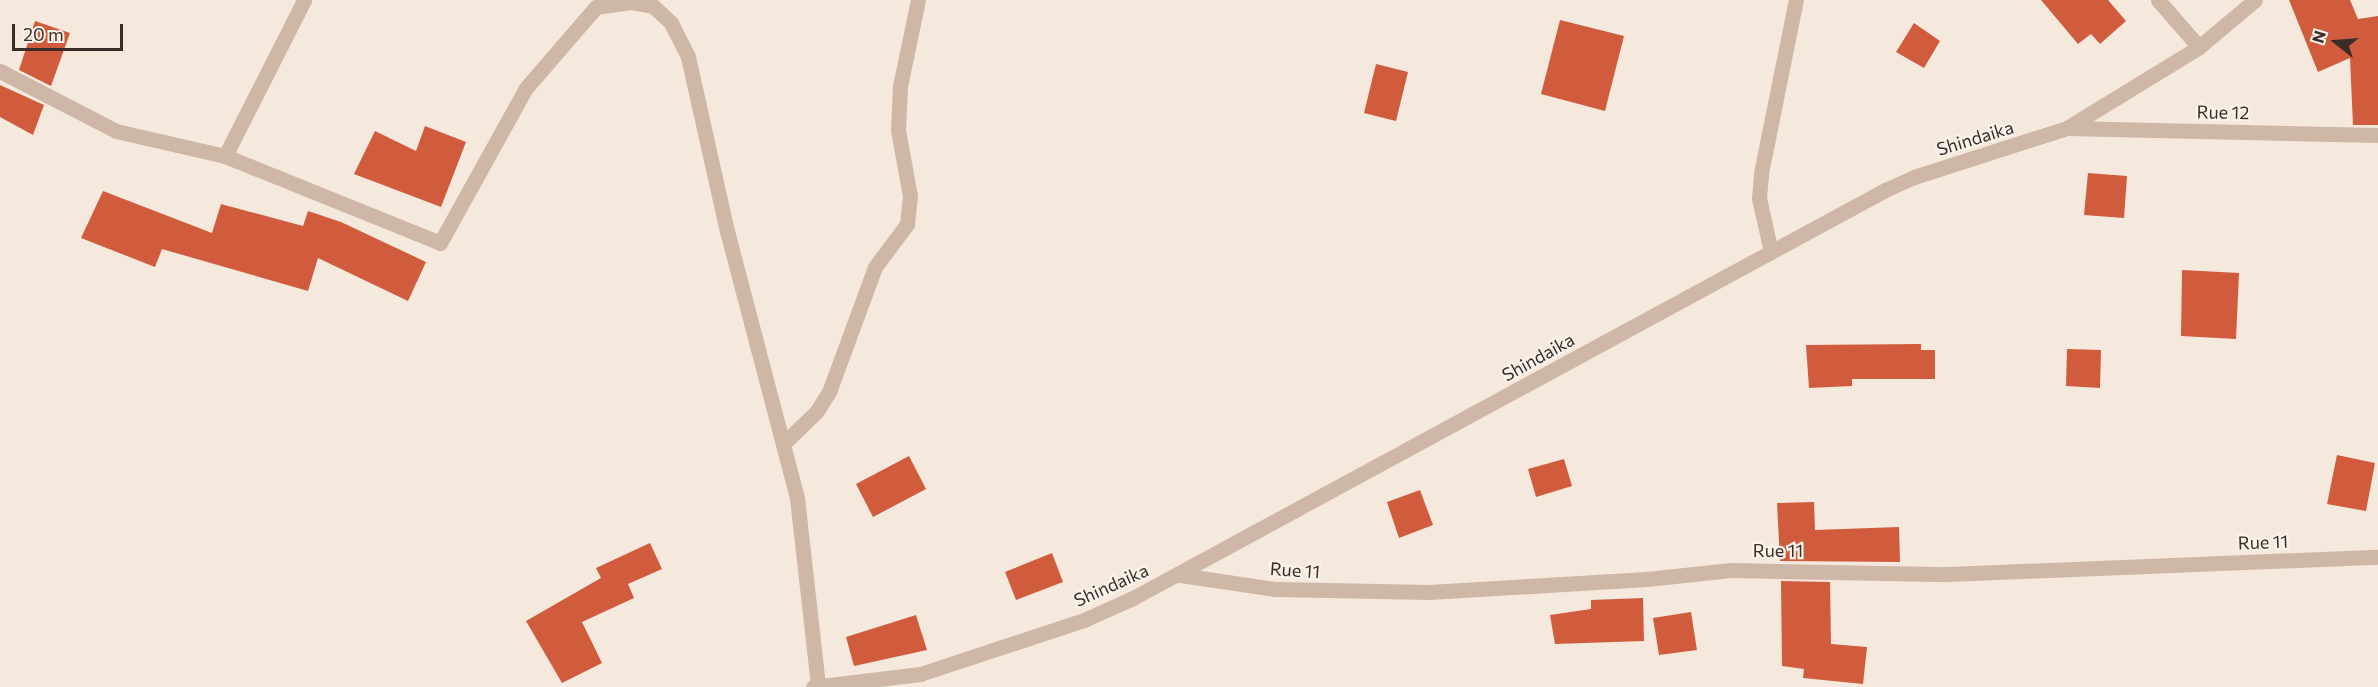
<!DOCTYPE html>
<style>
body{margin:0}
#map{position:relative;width:2378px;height:687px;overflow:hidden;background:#f5e8dc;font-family:Commissioner,sans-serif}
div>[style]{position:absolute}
.building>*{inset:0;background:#d15c3d}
.minor>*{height:15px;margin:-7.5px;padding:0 7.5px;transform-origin:7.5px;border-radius:7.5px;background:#ceb7a6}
span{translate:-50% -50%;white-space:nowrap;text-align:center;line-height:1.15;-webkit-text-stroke:4.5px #fbf2e9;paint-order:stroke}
.street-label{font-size:18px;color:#3a2d28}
.north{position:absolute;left:2306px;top:12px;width:60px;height:60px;-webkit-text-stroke:4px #fbf2e9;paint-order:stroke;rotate:287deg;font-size:16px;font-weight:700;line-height:24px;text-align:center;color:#3a2d28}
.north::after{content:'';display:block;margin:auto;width:21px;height:27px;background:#3a2d28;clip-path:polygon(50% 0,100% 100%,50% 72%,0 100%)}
.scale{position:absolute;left:12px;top:24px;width:111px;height:27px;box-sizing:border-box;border:3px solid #3a2d28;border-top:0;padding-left:8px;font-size:18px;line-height:21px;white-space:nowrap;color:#3a2d28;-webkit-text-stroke:4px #fbf2e9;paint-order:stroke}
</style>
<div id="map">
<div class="building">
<div style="clip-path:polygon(2041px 0,2108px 0,2126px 21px,2100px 44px,2091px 34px,2078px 44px)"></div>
<div style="clip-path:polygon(2289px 0,2350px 0,2358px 19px,2378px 16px,2378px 125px,2353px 125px,2350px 58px,2318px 72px)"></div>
<div style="clip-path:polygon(1560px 20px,1624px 36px,1605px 111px,1541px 94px)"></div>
<div style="clip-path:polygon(35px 21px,70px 33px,51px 86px,19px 70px)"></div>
<div style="clip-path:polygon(1914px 23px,1940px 41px,1924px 68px,1896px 52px)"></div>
<div style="clip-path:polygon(1376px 64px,1408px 72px,1396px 121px,1364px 113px)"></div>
<div style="clip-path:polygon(0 85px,44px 105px,33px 135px,0 117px)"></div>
<div style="clip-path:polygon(425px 126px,466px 142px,441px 207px,354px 174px,375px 131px,416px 151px)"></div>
<div style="clip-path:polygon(2088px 173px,2127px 176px,2124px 218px,2084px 215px)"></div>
<div style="clip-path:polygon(103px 191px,212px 233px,221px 204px,303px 226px,308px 211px,341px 222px,426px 262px,408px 301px,318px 258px,308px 291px,162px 249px,155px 267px,81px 238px)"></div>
<div style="clip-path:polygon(2182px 270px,2239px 273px,2236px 339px,2181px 336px)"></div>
<div style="clip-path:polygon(1921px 344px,1921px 350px,1935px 350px,1935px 379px,1852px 379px,1852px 386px,1809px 388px,1806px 345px)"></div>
<div style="clip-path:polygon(2067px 349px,2101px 350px,2100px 388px,2066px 386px)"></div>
<div style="clip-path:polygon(2337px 455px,2375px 463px,2366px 511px,2327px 504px)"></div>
<div style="clip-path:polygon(909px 456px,926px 489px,873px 517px,856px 484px)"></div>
<div style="clip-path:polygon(1564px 459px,1572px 486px,1536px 497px,1528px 469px)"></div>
<div style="clip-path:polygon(1420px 490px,1433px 525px,1399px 538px,1387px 502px)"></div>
<div style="clip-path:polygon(1814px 502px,1815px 530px,1899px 527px,1900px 562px,1780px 561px,1777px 503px)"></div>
<div style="clip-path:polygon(650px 543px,662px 569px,628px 584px,634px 598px,582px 622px,602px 663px,562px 683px,526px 621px,601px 578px,596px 568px)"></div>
<div style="clip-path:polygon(1052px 553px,1063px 582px,1016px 600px,1005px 572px)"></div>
<div style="clip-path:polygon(1781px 581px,1830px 582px,1831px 644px,1867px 647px,1863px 684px,1803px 678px,1804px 669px,1782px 666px)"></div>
<div style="clip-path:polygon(1643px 598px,1644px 641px,1555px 644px,1550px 615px,1591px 609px,1591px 600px)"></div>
<div style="clip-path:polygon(1691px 612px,1697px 650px,1659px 655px,1653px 618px)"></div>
<div style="clip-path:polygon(916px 615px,927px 650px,854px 666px,846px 637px)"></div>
</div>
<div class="minor">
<div style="left:2158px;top:0;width:62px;rotate:48.9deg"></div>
<div style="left:0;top:71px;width:131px;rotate:27.3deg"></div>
<div style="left:116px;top:131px;width:112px;rotate:12.9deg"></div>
<div style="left:225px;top:156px;width:175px;rotate:-63.1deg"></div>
<div style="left:2067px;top:128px;width:311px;rotate:1.3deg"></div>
<div style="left:225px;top:156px;width:232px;rotate:22deg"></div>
<div style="left:440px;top:243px;width:177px;rotate:-61deg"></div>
<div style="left:526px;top:88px;width:107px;rotate:-49.2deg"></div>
<div style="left:596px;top:7px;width:35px;rotate:-8deg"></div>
<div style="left:631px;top:2px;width:22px;rotate:10deg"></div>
<div style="left:653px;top:6px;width:25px;rotate:43deg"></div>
<div style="left:671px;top:23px;width:38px;rotate:63deg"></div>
<div style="left:688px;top:57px;width:178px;rotate:77.4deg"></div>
<div style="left:727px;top:231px;width:276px;rotate:75.3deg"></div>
<div style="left:797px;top:498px;width:189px;rotate:83.6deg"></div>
<div style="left:1771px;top:252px;width:55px;rotate:-102.5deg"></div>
<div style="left:1759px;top:198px;width:25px;rotate:-85deg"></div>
<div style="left:1761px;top:173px;width:177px;rotate:-78.6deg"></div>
<div style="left:783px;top:444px;width:47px;rotate:-44.1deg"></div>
<div style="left:817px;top:411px;width:22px;rotate:-58deg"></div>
<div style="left:829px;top:392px;width:133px;rotate:-69.8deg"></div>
<div style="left:875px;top:267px;width:54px;rotate:-53.3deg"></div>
<div style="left:907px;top:224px;width:28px;rotate:-84deg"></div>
<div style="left:910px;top:196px;width:67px;rotate:-100.3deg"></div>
<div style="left:898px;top:130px;width:44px;rotate:-87.4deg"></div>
<div style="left:900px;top:86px;width:88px;rotate:-78.2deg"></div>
<div style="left:1180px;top:575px;width:96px;rotate:8.4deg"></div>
<div style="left:1275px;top:589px;width:154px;rotate:1.1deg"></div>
<div style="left:1429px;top:592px;width:218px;rotate:-3.4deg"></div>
<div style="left:1647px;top:579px;width:84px;rotate:-6.1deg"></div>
<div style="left:1731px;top:570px;width:217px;rotate:1.1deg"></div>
<div style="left:1948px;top:574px;width:430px;rotate:-2.3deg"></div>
<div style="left:813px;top:687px;width:108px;rotate:-6.9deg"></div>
<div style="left:920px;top:674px;width:173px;rotate:-18.2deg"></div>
<div style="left:1084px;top:620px;width:54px;rotate:-24.2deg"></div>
<div style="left:1133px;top:598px;width:856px;rotate:-28.48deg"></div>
<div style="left:1885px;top:190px;width:32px;rotate:-24deg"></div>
<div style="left:1914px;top:177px;width:161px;rotate:-17.8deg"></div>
<div style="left:2067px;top:128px;width:155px;rotate:-31.5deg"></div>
<div style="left:2199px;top:47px;width:73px;rotate:-40deg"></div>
</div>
<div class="street-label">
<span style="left:2223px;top:112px;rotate:1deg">Rue 12</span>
<span style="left:1975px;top:138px;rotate:-17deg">Shindaika</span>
<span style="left:1538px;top:357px;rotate:-29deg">Shindaika</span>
<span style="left:2263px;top:542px;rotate:-2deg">Rue 11</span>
<span style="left:1778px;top:550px">Rue 11</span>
<span style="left:1295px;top:570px;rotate:4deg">Rue 11</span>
<span style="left:1111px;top:585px;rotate:-24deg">Shindaika</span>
</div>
<div class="north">N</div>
<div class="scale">20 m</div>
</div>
